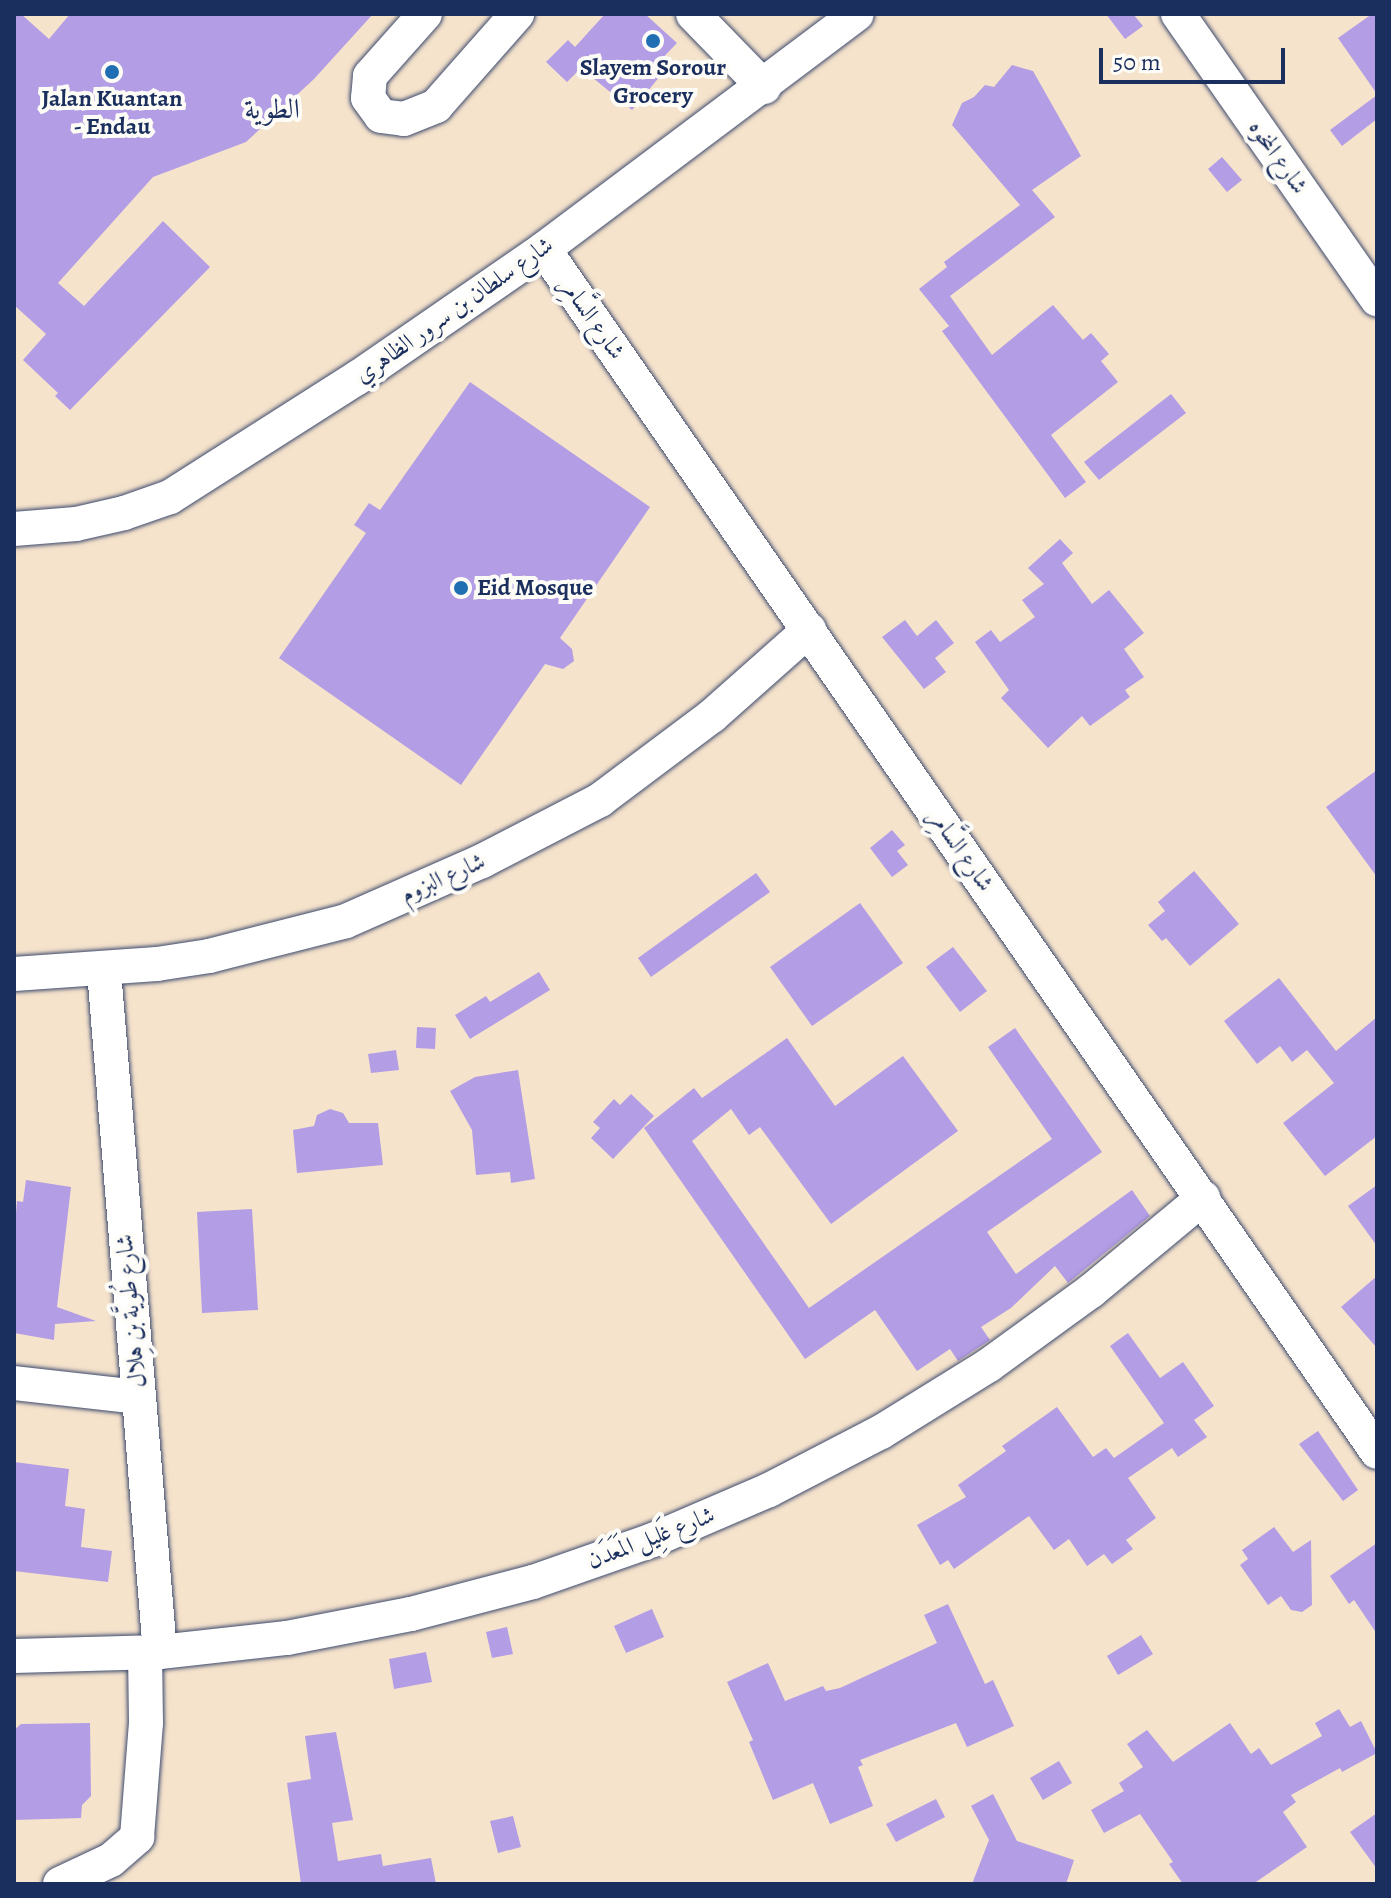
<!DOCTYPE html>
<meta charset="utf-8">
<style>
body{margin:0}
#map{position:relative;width:1391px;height:1898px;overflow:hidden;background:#f6e3cc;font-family:Alegreya,Amiri,serif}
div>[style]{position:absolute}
.building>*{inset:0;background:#b39de5}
.roads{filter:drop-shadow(0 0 2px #3c4a6e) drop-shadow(0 0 2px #3c4a6e)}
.minor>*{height:34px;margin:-17px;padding:0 17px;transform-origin:17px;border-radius:17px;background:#fff}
.dots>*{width:22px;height:22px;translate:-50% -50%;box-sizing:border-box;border:4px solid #fdfcf7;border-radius:50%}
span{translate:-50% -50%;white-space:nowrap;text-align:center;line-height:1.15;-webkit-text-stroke:8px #fdfcf7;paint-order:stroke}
.poi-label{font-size:24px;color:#1b2f5e;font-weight:700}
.left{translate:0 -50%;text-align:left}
.street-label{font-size:24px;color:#1b2f5e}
.quarter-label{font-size:28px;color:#1b2f5e}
.frame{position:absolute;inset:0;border:16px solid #1b2f5e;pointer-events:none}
.scale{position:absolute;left:1099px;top:48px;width:186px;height:36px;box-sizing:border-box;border:4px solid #1b2f5e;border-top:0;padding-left:10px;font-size:24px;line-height:28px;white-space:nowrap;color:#1b2f5e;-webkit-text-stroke:6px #fdfcf7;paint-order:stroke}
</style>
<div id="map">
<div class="building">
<div style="clip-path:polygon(14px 14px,21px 14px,49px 39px,70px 14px,373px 14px,314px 79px,246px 142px,153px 177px,58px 283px,84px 306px,163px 221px,210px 267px,70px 410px,55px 396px,58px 393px,23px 360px,46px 334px,14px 305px)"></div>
<div style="clip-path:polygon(605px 14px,645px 14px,677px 43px,653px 68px,661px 75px,632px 110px,581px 68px,567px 82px,546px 62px,568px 40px,575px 47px)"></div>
<div style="clip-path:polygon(1106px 14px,1133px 14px,1143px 26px,1125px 39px)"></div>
<div style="clip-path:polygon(1372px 14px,1377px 14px,1377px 94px,1338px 38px)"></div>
<div style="clip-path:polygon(1012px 65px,1033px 71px,1081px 156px,1032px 190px,1055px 217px,950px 296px,992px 355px,1053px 305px,1083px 340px,1091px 333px,1109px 354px,1101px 361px,1118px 382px,1051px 435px,1086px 482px,1065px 498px,942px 331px,949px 326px,919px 289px,947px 267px,944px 262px,1020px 205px,952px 125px,962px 103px,974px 97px,985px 85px,994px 87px)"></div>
<div style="clip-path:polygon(1377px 95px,1377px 119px,1342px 146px,1330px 130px)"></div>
<div style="clip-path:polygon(1222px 157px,1242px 180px,1227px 192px,1208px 169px)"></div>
<div style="clip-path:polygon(470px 382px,650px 507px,560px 638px,572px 649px,574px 661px,563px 669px,545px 664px,461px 785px,279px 658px,366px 533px,354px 525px,369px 503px,380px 510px)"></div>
<div style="clip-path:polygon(1171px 394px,1186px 413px,1099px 480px,1084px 462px)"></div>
<div style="clip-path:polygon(1060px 539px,1073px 553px,1062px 563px,1092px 604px,1109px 590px,1144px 633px,1124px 649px,1144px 677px,1125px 690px,1130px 697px,1090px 726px,1082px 716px,1048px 748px,1001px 698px,1009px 690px,975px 642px,991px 630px,1000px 642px,1035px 617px,1022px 600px,1044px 584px,1028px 568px)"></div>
<div style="clip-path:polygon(905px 620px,917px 636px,936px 620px,954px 643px,935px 658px,946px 672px,924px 689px,882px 637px)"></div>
<div style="clip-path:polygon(1377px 770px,1377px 877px,1326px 807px)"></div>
<div style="clip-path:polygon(892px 830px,905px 845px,897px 851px,908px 865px,892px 877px,870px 848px)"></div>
<div style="clip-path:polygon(1194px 871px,1239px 924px,1190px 966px,1166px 938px,1162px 941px,1148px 925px,1165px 911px,1158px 902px)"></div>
<div style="clip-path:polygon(756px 873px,770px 892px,651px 977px,638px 958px)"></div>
<div style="clip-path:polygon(860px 903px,903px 963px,812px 1026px,770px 967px)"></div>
<div style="clip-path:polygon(953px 947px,987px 991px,960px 1012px,926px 967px)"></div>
<div style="clip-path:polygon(539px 972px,550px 990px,470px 1039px,455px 1015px,486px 996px,490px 1002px)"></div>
<div style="clip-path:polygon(1279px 978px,1336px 1051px,1377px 1017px,1377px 1136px,1325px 1176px,1283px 1123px,1334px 1083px,1307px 1050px,1292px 1062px,1280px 1046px,1257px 1064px,1224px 1021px)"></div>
<div style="clip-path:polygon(417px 1027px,436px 1028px,435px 1049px,416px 1048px)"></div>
<div style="clip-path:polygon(1015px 1028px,1102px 1152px,987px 1232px,1016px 1274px,1132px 1190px,1150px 1216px,1068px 1283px,1055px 1266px,1011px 1308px,981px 1327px,990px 1340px,958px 1361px,950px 1349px,917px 1371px,875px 1310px,805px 1359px,644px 1128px,694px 1088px,702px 1098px,787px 1038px,835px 1106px,903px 1056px,958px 1131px,831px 1224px,760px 1127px,749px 1135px,731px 1109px,692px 1141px,809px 1308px,1052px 1139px,988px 1047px)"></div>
<div style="clip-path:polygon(396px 1050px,399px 1070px,371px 1073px,368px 1054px)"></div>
<div style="clip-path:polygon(518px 1070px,535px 1179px,511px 1183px,510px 1172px,476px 1175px,472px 1130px,450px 1091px,475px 1077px)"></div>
<div style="clip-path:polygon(631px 1094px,654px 1116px,613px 1159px,591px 1138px,600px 1128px,593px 1122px,614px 1099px,620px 1105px)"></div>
<div style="clip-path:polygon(330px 1109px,343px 1113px,349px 1123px,378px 1123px,383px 1165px,297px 1173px,293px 1130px,314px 1126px,317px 1115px)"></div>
<div style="clip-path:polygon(26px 1180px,71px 1187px,57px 1307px,96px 1321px,55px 1324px,54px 1340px,14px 1333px,14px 1237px,17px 1201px,23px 1202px)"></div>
<div style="clip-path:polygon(1377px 1185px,1377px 1246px,1348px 1206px)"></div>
<div style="clip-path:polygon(252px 1209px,258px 1310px,202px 1313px,197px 1212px)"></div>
<div style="clip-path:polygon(1377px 1276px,1377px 1348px,1341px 1307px)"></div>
<div style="clip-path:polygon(1128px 1333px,1160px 1378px,1183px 1362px,1214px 1406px,1194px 1420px,1207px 1437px,1178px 1457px,1172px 1448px,1128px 1478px,1156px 1518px,1126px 1540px,1133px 1549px,1112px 1564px,1104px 1554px,1087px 1566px,1069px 1539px,1054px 1550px,1029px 1516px,954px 1569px,948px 1560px,940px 1565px,917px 1525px,966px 1497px,958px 1485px,1006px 1451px,1002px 1446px,1057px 1407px,1093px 1457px,1106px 1448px,1114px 1458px,1164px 1423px,1110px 1346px)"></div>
<div style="clip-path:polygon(1318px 1431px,1358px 1490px,1343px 1501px,1299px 1444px)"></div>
<div style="clip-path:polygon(14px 1462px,69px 1469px,65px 1506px,85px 1509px,81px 1547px,112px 1551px,108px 1582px,14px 1571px)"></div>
<div style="clip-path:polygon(1274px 1527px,1293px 1552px,1311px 1540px,1312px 1605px,1302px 1612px,1291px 1610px,1281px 1596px,1268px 1605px,1240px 1565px,1248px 1559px,1242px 1550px)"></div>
<div style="clip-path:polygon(1377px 1543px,1377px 1634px,1354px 1600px,1349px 1604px,1330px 1576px)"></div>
<div style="clip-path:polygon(948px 1604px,985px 1684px,993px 1680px,1014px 1726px,967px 1747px,956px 1723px,860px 1760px,863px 1765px,858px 1767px,873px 1806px,830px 1824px,813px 1783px,773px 1800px,749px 1742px,753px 1740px,727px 1682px,768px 1663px,785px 1701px,823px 1686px,826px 1691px,840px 1688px,937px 1643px,924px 1615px)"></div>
<div style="clip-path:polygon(652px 1609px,664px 1637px,626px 1653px,614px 1626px)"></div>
<div style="clip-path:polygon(507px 1627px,513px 1654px,492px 1658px,486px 1632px)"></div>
<div style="clip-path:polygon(1141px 1635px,1153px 1654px,1118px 1675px,1107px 1656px)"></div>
<div style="clip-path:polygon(426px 1652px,432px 1682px,394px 1689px,389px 1659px)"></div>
<div style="clip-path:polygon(1339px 1709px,1350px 1727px,1361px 1721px,1377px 1753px,1342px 1772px,1340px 1768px,1291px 1795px,1296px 1802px,1283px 1812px,1307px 1847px,1253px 1884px,1183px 1884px,1169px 1864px,1173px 1862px,1140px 1814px,1104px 1833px,1091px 1810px,1124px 1791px,1119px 1783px,1143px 1767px,1127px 1744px,1147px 1730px,1173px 1762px,1230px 1723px,1251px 1754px,1259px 1748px,1271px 1765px,1322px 1736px,1315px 1723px)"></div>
<div style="clip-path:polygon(90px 1723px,91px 1796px,82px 1805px,81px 1818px,14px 1820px,14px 1730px,21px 1724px)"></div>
<div style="clip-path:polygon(336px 1732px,353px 1820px,332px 1823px,338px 1861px,381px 1854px,383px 1866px,431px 1858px,436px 1884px,301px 1884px,287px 1783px,311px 1779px,305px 1736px)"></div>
<div style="clip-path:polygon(1059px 1761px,1072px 1783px,1043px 1800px,1030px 1778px)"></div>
<div style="clip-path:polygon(993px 1794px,1017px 1841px,1074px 1860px,1066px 1884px,972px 1884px,989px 1840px,971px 1806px)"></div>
<div style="clip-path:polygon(936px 1799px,945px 1817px,896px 1842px,886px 1824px)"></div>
<div style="clip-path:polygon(1377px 1813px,1377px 1869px,1350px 1832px)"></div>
<div style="clip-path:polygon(513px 1816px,521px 1847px,498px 1853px,490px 1821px)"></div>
</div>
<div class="roads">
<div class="minor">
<div style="left:425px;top:14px;width:83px;rotate:131.6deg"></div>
<div style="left:370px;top:76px;width:22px;rotate:95deg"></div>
<div style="left:368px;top:98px;width:22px;rotate:54deg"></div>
<div style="left:381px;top:116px;width:23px;rotate:7deg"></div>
<div style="left:404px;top:119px;width:35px;rotate:-22deg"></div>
<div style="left:436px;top:106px;width:123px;rotate:-48.6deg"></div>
<div style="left:693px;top:14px;width:102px;rotate:45.8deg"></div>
<div style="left:1178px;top:14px;width:348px;rotate:55.1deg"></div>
<div style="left:544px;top:249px;width:1463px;rotate:55.3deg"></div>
<div style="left:14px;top:529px;width:62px;rotate:-4.6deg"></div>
<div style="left:76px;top:524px;width:49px;rotate:-12.9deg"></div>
<div style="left:124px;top:513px;width:49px;rotate:-19.2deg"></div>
<div style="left:170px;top:497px;width:222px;rotate:-32.5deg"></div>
<div style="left:357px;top:378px;width:227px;rotate:-34.6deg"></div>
<div style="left:544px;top:249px;width:391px;rotate:-36.9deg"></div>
<div style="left:104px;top:971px;width:683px;rotate:85.3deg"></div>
<div style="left:14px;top:974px;width:143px;rotate:-4deg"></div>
<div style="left:157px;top:964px;width:53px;rotate:-8.7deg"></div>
<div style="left:209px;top:956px;width:141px;rotate:-14.3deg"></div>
<div style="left:346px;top:921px;width:149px;rotate:-23.8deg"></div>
<div style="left:482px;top:861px;width:133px;rotate:-27.3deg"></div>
<div style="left:600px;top:800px;width:140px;rotate:-36.9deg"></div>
<div style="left:712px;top:716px;width:130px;rotate:-41.6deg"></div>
<div style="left:14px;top:1383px;width:125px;rotate:6.4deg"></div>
<div style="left:14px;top:1656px;width:146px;rotate:-1.6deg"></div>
<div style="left:160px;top:1652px;width:128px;rotate:-6.3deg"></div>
<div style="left:287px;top:1638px;width:126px;rotate:-11deg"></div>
<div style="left:411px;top:1614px;width:126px;rotate:-14.7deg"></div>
<div style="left:533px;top:1582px;width:127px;rotate:-19.3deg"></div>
<div style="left:653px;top:1540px;width:126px;rotate:-23.3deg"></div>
<div style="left:769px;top:1490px;width:126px;rotate:-27.4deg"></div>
<div style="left:881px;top:1432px;width:127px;rotate:-31.8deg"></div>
<div style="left:989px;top:1365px;width:126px;rotate:-36deg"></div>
<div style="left:1091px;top:1291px;width:146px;rotate:-39.7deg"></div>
<div style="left:60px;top:1884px;width:56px;rotate:-25.2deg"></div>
<div style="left:111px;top:1860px;width:35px;rotate:-41deg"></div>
<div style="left:137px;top:1837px;width:114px;rotate:-85.5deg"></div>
<div style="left:146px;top:1723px;width:70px;rotate:-90.8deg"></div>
</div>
</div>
<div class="dots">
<div style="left:653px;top:41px;background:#1f6fb2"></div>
<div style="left:112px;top:72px;background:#1f6fb2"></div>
<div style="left:461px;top:588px;background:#1f6fb2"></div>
</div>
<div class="poi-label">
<span style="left:653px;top:82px">Slayem Sorour<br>Grocery</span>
<span style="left:112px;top:113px">Jalan Kuantan<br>- Endau</span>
<span class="left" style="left:477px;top:588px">Eid Mosque</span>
</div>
<div class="street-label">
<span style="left:1278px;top:157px;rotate:55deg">شارع المخوه</span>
<span style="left:454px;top:310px;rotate:-35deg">شارع سلطان بن سرور الظاهري</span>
<span style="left:592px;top:318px;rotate:55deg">شارع السَّامِر</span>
<span style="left:961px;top:850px;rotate:55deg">شارع السَّامِر</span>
<span style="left:443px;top:878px;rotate:-24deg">شارع البزوم</span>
<span style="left:131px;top:1311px;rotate:-95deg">شارع طُويَّة بن هِلال</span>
<span style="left:651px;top:1538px;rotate:-21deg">شارع غَلِيل المَعَدَن</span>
</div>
<div class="quarter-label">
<span style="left:272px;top:109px">الطوية</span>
</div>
<div class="frame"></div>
<div class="scale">50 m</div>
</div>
